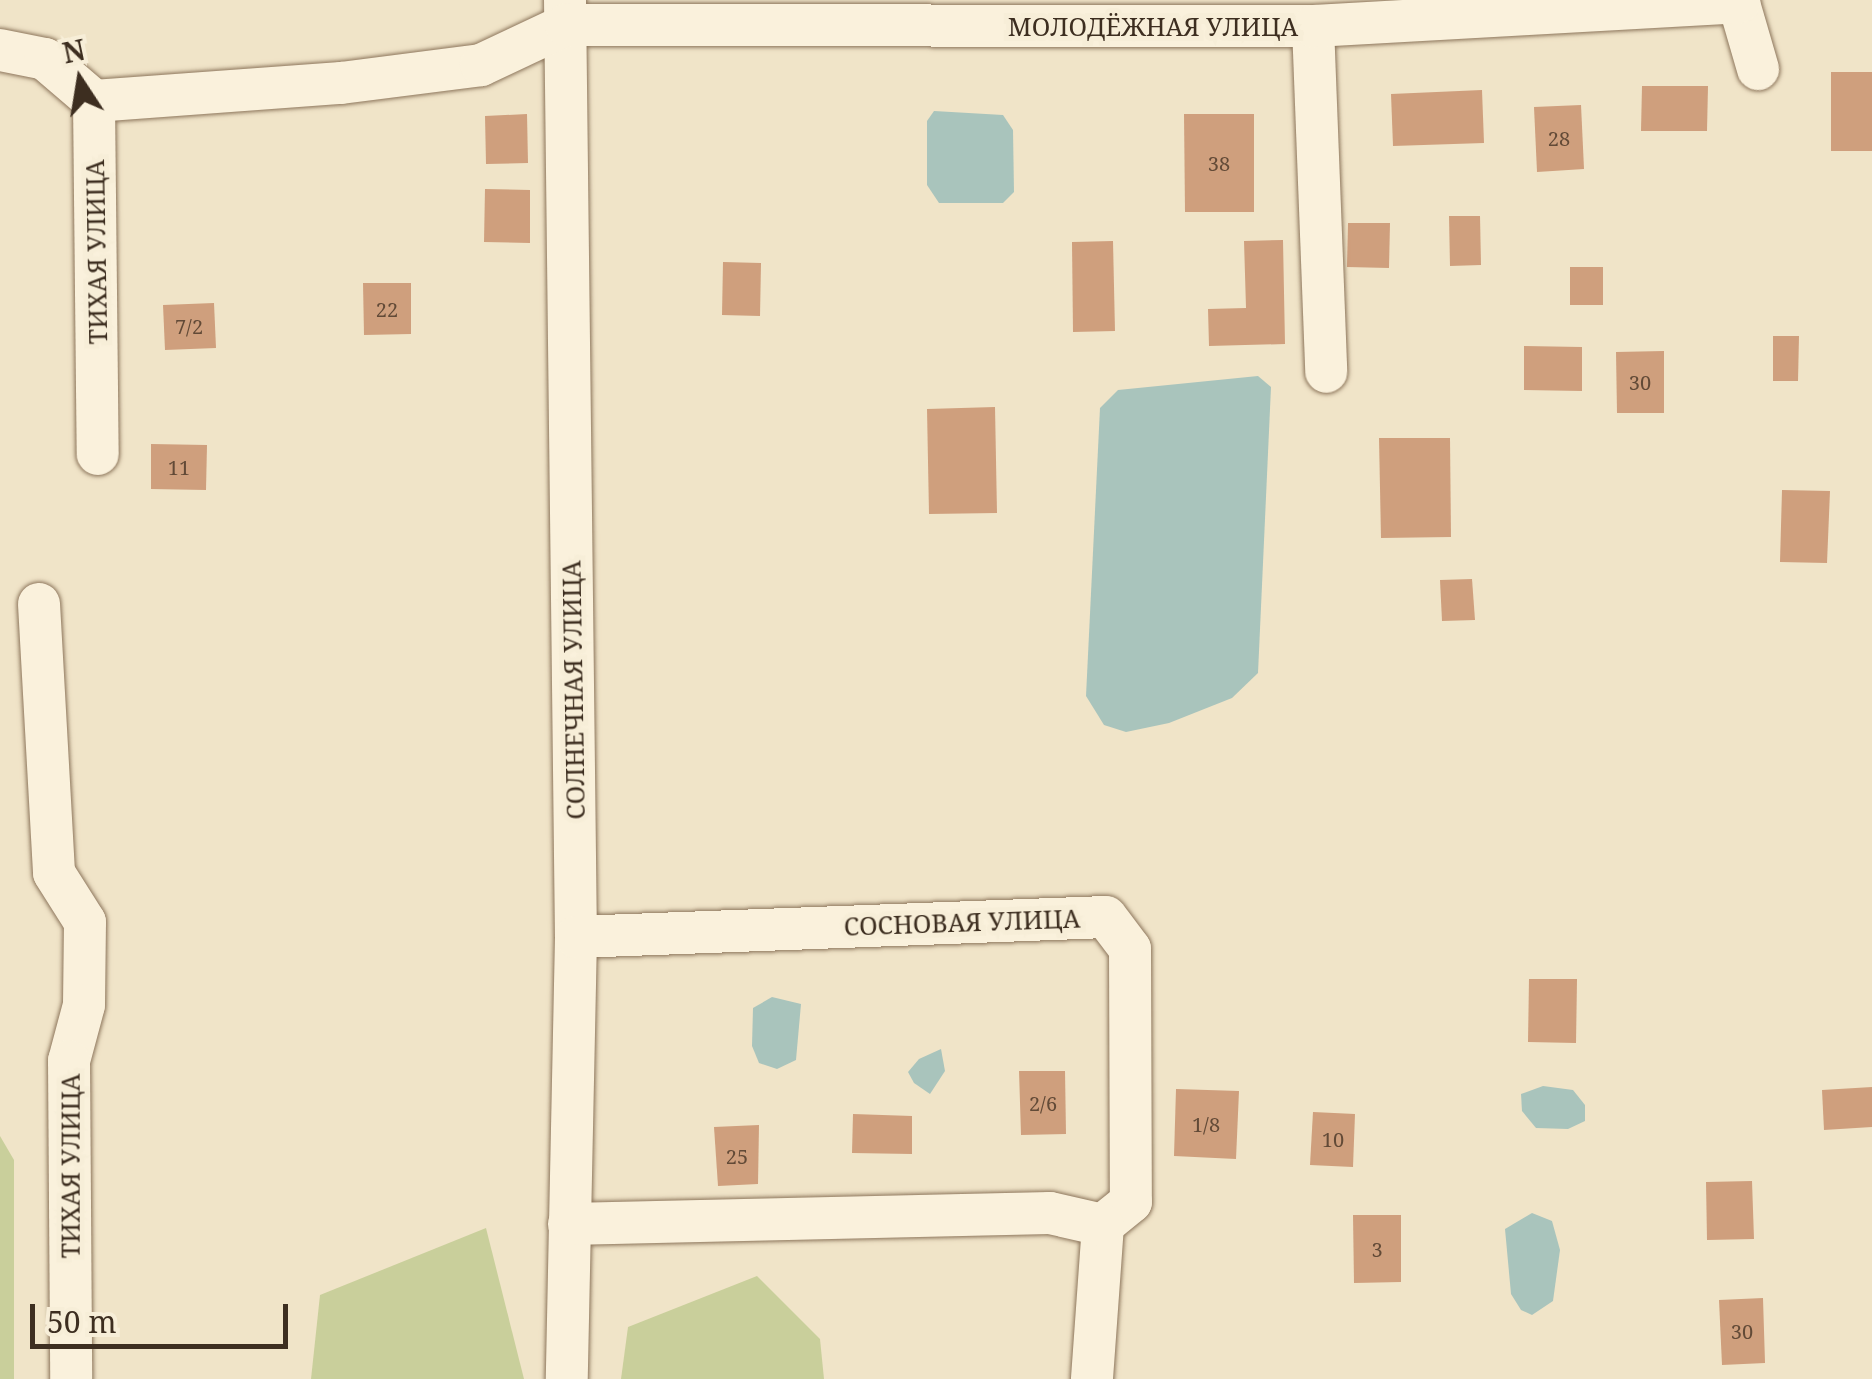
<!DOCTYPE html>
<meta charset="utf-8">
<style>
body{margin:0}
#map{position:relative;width:1872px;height:1379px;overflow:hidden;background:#f0e4c8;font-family:"Noto Serif",serif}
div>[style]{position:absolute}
.green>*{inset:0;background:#c9cf9b}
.water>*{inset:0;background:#a9c4bc}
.building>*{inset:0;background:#cf9f7d}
.roads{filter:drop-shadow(0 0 2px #8d765c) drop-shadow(0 0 2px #8d765c)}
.minor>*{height:42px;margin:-21px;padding:0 21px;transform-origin:21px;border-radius:21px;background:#faf1dc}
span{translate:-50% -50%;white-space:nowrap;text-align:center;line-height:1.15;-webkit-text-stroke:10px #f7eed8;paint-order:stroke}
.number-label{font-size:20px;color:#624a37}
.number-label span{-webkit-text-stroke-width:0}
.street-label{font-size:25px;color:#3d2e20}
.north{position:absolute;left:30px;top:30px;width:100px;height:100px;-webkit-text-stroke:8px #f7eed8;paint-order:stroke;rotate:348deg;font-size:28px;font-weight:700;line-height:40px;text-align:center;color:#3d2e20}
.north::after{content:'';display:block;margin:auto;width:35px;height:45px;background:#3d2e20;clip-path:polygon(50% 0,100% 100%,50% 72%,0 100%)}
.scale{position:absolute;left:30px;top:1304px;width:258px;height:45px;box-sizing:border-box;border:5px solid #3d2e20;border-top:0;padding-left:12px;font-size:30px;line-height:35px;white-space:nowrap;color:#3d2e20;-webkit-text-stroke:8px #f7eed8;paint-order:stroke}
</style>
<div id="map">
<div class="green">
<div style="clip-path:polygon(0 1136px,14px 1160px,14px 1379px,0 1379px)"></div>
<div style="clip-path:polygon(486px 1228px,524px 1379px,311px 1379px,320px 1295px)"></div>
<div style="clip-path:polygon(757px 1276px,820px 1339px,824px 1379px,621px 1379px,628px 1327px)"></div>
</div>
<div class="water">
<div style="clip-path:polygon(934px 111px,1003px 115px,1013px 130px,1014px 192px,1003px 203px,939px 203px,927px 185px,927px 121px)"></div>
<div style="clip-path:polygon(1258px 376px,1271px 387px,1258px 673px,1232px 698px,1169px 723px,1126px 732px,1104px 725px,1086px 696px,1100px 408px,1118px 390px)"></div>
<div style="clip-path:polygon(772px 997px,801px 1004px,796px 1060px,777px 1069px,759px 1063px,752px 1046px,753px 1008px)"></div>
<div style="clip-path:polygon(941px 1049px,945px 1071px,930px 1094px,914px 1083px,908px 1072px,919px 1059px)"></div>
<div style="clip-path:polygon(1543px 1086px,1573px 1090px,1585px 1105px,1585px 1121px,1568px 1129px,1536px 1128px,1522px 1111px,1521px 1094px)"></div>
<div style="clip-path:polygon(1532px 1213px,1552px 1221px,1560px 1250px,1553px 1301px,1532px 1315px,1521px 1310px,1511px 1294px,1505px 1229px)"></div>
</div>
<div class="building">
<div style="clip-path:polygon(1831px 72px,1872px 72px,1872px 151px,1831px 151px)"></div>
<div style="clip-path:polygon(1642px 86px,1708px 86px,1707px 131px,1641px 131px)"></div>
<div style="clip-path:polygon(1482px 90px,1484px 143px,1393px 146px,1391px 94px)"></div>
<div style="clip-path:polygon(1581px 105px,1584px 169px,1537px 172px,1534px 107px)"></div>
<div style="clip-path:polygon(527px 114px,528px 163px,486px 164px,485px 116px)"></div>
<div style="clip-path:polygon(1184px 114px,1254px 114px,1254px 212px,1185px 212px)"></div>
<div style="clip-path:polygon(485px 189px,530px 190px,530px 243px,484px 242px)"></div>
<div style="clip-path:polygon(1449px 216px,1480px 216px,1481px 265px,1450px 266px)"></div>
<div style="clip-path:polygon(1348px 223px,1390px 223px,1389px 268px,1347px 267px)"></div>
<div style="clip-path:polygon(1283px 240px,1285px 344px,1209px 346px,1208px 309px,1246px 308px,1244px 241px)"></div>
<div style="clip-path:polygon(1113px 241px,1115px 331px,1073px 332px,1072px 242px)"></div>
<div style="clip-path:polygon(723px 262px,761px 263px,760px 316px,722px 315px)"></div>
<div style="clip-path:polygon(1570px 267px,1603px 267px,1603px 305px,1570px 305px)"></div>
<div style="clip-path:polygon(363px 283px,411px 283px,411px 334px,364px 335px)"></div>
<div style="clip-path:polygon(214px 303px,216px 348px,165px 350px,163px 305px)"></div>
<div style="clip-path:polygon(1773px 336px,1799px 336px,1798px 381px,1773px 381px)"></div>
<div style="clip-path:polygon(1524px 346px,1582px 347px,1582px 391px,1524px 390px)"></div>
<div style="clip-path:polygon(1664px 351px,1664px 413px,1617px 413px,1616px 352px)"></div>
<div style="clip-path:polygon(995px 407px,997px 513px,929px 514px,927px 409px)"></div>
<div style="clip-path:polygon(1379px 438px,1450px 438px,1451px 537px,1381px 538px)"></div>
<div style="clip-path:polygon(151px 444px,207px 445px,206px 490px,151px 489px)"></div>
<div style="clip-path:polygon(1782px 490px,1830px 491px,1827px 563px,1780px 562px)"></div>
<div style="clip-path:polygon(1472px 579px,1475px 620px,1442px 621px,1440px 580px)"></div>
<div style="clip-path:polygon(1529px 979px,1577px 979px,1576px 1043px,1528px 1042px)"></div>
<div style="clip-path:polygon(1019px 1071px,1065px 1071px,1066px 1134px,1021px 1135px)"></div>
<div style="clip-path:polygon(1872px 1087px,1872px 1127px,1824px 1130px,1822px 1090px)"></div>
<div style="clip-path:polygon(1176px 1089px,1239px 1091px,1236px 1159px,1174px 1156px)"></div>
<div style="clip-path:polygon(1313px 1112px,1355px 1114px,1353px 1167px,1310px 1165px)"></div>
<div style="clip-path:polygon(853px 1114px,912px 1116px,912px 1154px,852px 1153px)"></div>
<div style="clip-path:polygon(759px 1125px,758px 1184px,718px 1186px,714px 1127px)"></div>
<div style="clip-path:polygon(1752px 1181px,1754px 1239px,1707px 1240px,1706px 1182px)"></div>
<div style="clip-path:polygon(1353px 1215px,1401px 1215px,1401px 1282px,1354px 1283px)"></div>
<div style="clip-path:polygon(1763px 1298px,1765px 1363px,1722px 1365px,1719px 1300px)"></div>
</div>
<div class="roads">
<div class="minor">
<div style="left:565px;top:0;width:937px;rotate:89.33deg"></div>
<div style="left:576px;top:937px;width:442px;rotate:91.2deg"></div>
<div style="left:1738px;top:0;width:72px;rotate:73.8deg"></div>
<div style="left:1313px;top:26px;width:346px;rotate:87.8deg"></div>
<div style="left:0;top:50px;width:46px;rotate:11.3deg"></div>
<div style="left:45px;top:59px;width:65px;rotate:40.6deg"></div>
<div style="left:94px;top:101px;width:353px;rotate:89.4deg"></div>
<div style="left:94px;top:101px;width:248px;rotate:-4.2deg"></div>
<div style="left:341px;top:83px;width:141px;rotate:-7.3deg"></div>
<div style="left:481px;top:65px;width:94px;rotate:-25.2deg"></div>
<div style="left:566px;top:25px;width:747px;rotate:0.08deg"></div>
<div style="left:1313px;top:26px;width:427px;rotate:-3.2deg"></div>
<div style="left:39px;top:604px;width:269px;rotate:86.8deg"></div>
<div style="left:54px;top:873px;width:58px;rotate:57.7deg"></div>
<div style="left:85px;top:922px;width:83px;rotate:90.7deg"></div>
<div style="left:84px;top:1005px;width:58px;rotate:105deg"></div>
<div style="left:69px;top:1061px;width:318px;rotate:89.6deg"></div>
<div style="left:576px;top:937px;width:530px;rotate:-2.16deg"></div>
<div style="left:1106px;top:917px;width:40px;rotate:53deg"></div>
<div style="left:1130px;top:949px;width:253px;rotate:89.8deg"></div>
<div style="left:1131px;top:1202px;width:36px;rotate:141deg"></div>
<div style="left:1103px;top:1225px;width:154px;rotate:94.1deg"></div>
<div style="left:569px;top:1224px;width:481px;rotate:-1.3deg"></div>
<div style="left:1050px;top:1213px;width:54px;rotate:12.8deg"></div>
</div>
</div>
<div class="number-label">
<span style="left:1559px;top:138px">28</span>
<span style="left:1219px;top:163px">38</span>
<span style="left:387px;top:309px">22</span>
<span style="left:189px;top:326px">7/2</span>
<span style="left:1640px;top:382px">30</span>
<span style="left:179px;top:467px">11</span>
<span style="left:1043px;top:1103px">2/6</span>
<span style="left:1206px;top:1124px">1/8</span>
<span style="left:1333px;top:1139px">10</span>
<span style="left:737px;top:1156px">25</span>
<span style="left:1377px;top:1249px">3</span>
<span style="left:1742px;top:1331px">30</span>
</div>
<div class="street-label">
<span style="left:1153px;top:26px">МОЛОДЁЖНАЯ УЛИЦА</span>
<span style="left:96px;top:252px;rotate:-91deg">ТИХАЯ УЛИЦА</span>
<span style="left:573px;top:690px;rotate:-91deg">СОЛНЕЧНАЯ УЛИЦА</span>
<span style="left:962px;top:922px;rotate:-2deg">СОСНОВАЯ УЛИЦА</span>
<span style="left:70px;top:1166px;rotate:-90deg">ТИХАЯ УЛИЦА</span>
</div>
<div class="north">N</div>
<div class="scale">50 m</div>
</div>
